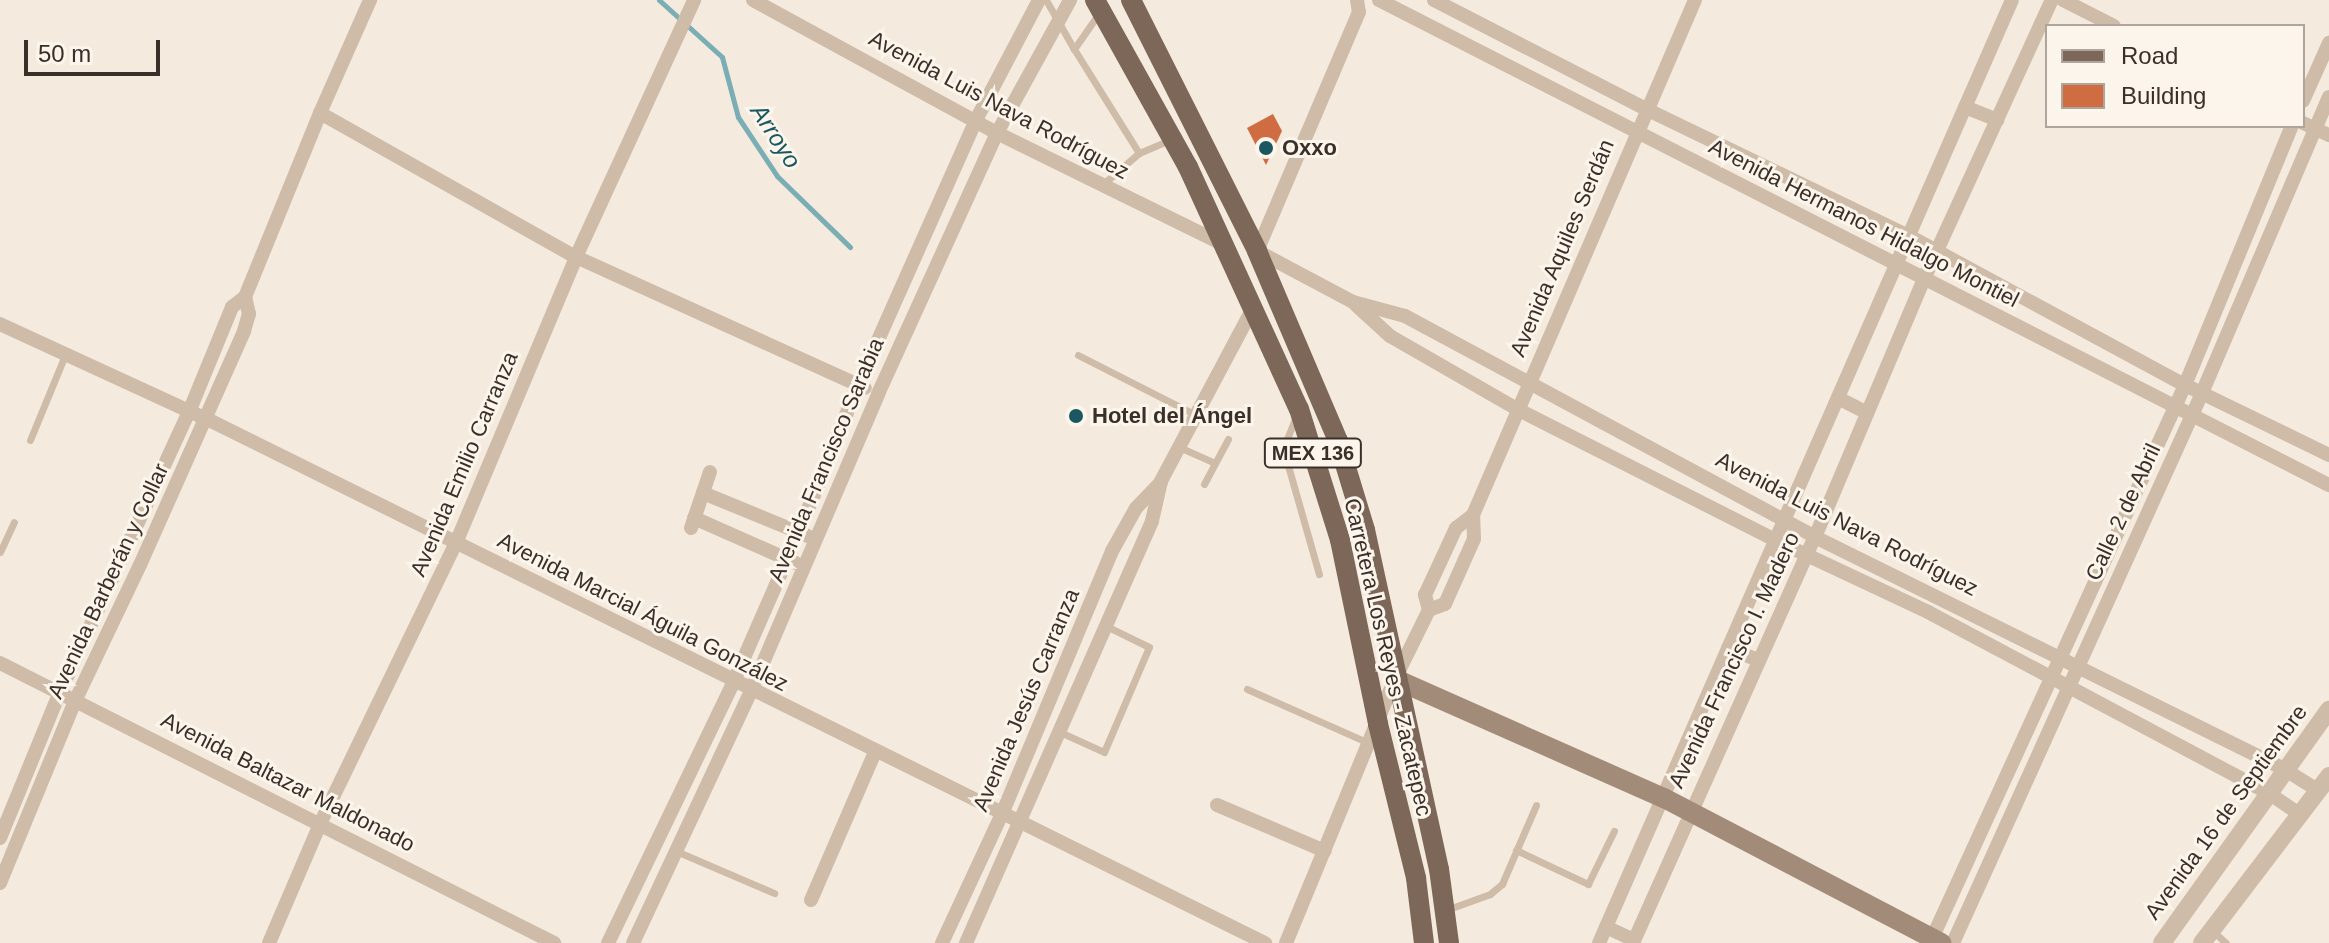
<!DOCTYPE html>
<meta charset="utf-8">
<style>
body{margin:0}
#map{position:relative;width:2329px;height:943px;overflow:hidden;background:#f4ebde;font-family:Arial,sans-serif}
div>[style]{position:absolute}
.stream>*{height:5px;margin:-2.5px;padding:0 2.5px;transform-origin:2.5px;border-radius:2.5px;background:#7aaeb4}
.building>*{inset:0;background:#cf6c42}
.service>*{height:7px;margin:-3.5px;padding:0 3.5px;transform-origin:3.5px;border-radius:3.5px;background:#cebca8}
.minor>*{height:14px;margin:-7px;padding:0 7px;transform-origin:7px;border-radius:7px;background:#cebca8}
.tertiary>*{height:18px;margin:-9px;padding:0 9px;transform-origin:9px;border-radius:9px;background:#cebca8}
.secondary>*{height:20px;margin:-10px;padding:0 10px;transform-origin:10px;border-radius:10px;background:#a28b79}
.primary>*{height:20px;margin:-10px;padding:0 10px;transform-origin:10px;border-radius:10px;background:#7d6759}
.dots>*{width:22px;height:22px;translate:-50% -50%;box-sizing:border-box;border:4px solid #fbf5eb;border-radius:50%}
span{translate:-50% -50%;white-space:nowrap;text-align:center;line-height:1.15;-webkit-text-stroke:6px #fbf5eb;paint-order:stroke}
.shield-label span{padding:2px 6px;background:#fbf5eb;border:2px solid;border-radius:6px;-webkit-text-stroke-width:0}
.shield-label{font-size:20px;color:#3a2f29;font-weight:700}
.street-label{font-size:22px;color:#3a2f29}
.poi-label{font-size:22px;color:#3a2f29;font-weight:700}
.left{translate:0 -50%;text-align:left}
.water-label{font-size:24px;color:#1b5760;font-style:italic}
.legend{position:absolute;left:2045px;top:24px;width:260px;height:104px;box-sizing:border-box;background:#fbf5eb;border:2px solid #aea69d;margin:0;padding:10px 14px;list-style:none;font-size:24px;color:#3a2f29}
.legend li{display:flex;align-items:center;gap:16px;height:40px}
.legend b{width:40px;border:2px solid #aea69d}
.scale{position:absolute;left:24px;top:40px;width:136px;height:36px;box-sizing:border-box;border:4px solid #3a2f29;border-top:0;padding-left:10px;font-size:24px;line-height:28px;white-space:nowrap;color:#3a2f29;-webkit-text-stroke:6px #fbf5eb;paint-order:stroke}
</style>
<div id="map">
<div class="stream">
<div style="left:659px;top:0;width:85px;rotate:42.1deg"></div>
<div style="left:722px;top:57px;width:62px;rotate:75.1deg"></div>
<div style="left:738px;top:117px;width:71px;rotate:56.5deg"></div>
<div style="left:777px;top:176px;width:102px;rotate:44.2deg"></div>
</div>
<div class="building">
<div style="clip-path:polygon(1273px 114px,1282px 131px,1266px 165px,1247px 128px)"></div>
</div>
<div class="service">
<div style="left:1046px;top:0;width:56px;rotate:60.3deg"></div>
<div style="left:1099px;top:13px;width:44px;rotate:124.8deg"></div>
<div style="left:1074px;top:49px;width:123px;rotate:58deg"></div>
<div style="left:1139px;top:153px;width:33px;rotate:-23deg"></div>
<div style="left:1102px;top:185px;width:49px;rotate:-40.9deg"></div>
<div style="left:1078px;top:355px;width:132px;rotate:27deg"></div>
<div style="left:1297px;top:414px;width:32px;rotate:112deg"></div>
<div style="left:1285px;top:444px;width:11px;rotate:90deg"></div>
<div style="left:1285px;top:455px;width:124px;rotate:74.1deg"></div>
<div style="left:30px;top:440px;width:92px;rotate:-67.6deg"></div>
<div style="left:1179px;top:447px;width:39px;rotate:24deg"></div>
<div style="left:1204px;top:484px;width:51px;rotate:-61.9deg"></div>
<div style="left:0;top:552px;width:33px;rotate:-65deg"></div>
<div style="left:1247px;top:689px;width:133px;rotate:23.9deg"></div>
<div style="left:1060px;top:732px;width:48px;rotate:24.4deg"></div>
<div style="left:1104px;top:752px;width:114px;rotate:-66.8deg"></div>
<div style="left:1149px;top:647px;width:48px;rotate:-154deg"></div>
<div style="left:1516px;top:850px;width:80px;rotate:25.3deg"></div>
<div style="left:1588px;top:884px;width:59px;rotate:-63.9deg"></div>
<div style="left:676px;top:851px;width:107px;rotate:23.2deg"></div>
<div style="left:1446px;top:910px;width:47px;rotate:-20deg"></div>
<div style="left:1490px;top:894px;width:16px;rotate:-40deg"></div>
<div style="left:1502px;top:884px;width:86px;rotate:-66.7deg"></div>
<div style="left:2214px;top:932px;width:16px;rotate:43deg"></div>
</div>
<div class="minor">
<div style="left:753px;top:0;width:278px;rotate:28.6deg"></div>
<div style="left:997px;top:133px;width:254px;rotate:26.2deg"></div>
<div style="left:1357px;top:0;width:12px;rotate:81deg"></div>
<div style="left:1359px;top:12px;width:260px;rotate:113.1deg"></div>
<div style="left:1257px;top:251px;width:109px;rotate:28deg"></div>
<div style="left:1353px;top:302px;width:54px;rotate:15.1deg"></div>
<div style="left:1405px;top:316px;width:466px;rotate:28.3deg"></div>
<div style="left:1815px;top:537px;width:523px;rotate:26.32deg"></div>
<div style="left:2284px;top:769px;width:41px;rotate:32.2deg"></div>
<div style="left:1379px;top:0;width:1067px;rotate:27.05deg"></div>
<div style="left:1434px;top:0;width:241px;rotate:27.2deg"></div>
<div style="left:1648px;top:110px;width:290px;rotate:25.8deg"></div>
<div style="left:1909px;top:236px;width:314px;rotate:28.4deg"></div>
<div style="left:2185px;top:385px;width:160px;rotate:25.9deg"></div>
<div style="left:2063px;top:0;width:57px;rotate:27deg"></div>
<div style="left:2303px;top:101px;width:64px;rotate:-65.9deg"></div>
<div style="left:1965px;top:107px;width:35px;rotate:22deg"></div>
<div style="left:320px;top:113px;width:294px;rotate:29.4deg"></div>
<div style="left:576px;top:257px;width:317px;rotate:24.4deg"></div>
<div style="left:2303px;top:123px;width:29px;rotate:25deg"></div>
<div style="left:1356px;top:305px;width:46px;rotate:42.4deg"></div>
<div style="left:1390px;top:336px;width:146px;rotate:29.9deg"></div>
<div style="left:1517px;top:409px;width:289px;rotate:26.9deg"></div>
<div style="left:1775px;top:540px;width:169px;rotate:25.2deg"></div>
<div style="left:1928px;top:612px;width:384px;rotate:28deg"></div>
<div style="left:2267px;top:792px;width:41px;rotate:34.1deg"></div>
<div style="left:0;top:324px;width:228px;rotate:24.7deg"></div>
<div style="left:207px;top:419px;width:1181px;rotate:26.35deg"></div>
<div style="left:1838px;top:398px;width:33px;rotate:27deg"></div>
<div style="left:703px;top:493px;width:113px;rotate:22.3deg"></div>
<div style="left:694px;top:518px;width:111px;rotate:23.8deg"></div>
<div style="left:691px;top:528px;width:59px;rotate:-71.3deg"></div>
<div style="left:1429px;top:610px;width:17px;rotate:-21deg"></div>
<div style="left:1445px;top:604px;width:71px;rotate:-66deg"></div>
<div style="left:1474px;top:539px;width:24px;rotate:-92deg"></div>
<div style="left:1473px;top:515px;width:561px;rotate:-66.68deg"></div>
<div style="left:1728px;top:648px;width:31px;rotate:22deg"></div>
<div style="left:0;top:663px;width:621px;rotate:26.81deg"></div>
<div style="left:1217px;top:805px;width:117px;rotate:23.1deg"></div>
<div style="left:0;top:838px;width:158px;rotate:-67.7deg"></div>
<div style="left:60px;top:692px;width:308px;rotate:-65.3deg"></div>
<div style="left:189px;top:412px;width:113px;rotate:-67.7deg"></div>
<div style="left:232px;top:307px;width:16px;rotate:-38deg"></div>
<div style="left:245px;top:297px;width:199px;rotate:-67.8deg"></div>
<div style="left:320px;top:113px;width:124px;rotate:-66.1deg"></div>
<div style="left:0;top:883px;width:199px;rotate:-67.6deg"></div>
<div style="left:76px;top:699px;width:148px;rotate:-64.5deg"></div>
<div style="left:140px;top:565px;width:256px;rotate:-66deg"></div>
<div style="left:244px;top:331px;width:18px;rotate:-74deg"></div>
<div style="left:249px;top:314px;width:17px;rotate:-103deg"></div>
<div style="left:811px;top:900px;width:161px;rotate:-66.6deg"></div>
<div style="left:1606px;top:927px;width:31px;rotate:25deg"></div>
<div style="left:269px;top:943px;width:129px;rotate:-66.8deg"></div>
<div style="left:320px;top:824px;width:312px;rotate:-64.2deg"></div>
<div style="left:456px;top:543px;width:310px;rotate:-67.2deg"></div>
<div style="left:576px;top:257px;width:283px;rotate:-65.3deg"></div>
<div style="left:608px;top:943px;width:288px;rotate:-64.3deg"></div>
<div style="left:733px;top:683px;width:165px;rotate:-66.4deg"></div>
<div style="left:799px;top:532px;width:158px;rotate:-68.1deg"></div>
<div style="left:858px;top:385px;width:290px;rotate:-66deg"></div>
<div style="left:976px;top:120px;width:136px;rotate:-62.3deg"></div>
<div style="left:633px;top:943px;width:278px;rotate:-64.9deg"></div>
<div style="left:751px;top:691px;width:323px;rotate:-66.8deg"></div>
<div style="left:878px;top:394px;width:287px;rotate:-65.5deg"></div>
<div style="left:997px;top:133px;width:152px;rotate:-61.2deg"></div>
<div style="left:942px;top:943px;width:142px;rotate:-65.1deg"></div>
<div style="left:1002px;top:814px;width:285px;rotate:-67.3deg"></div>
<div style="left:1112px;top:551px;width:49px;rotate:-60.8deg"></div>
<div style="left:1136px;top:508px;width:36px;rotate:-46deg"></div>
<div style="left:966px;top:943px;width:461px;rotate:-66.2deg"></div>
<div style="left:1152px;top:521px;width:41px;rotate:-77.3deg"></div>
<div style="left:1161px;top:481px;width:198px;rotate:-62deg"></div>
<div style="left:1286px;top:943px;width:286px;rotate:-67.6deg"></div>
<div style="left:1395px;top:679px;width:77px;rotate:-63.8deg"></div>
<div style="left:1429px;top:610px;width:16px;rotate:-105deg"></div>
<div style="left:1425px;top:595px;width:74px;rotate:-65.2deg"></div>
<div style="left:1456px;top:528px;width:21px;rotate:-37deg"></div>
<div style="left:1599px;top:943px;width:1029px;rotate:-66.35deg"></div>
<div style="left:1633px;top:943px;width:445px;rotate:-65.9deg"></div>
<div style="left:1815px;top:537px;width:280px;rotate:-67.1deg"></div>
<div style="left:1924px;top:279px;width:307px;rotate:-65.4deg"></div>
<div style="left:1930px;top:943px;width:614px;rotate:-65.44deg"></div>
<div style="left:2185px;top:385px;width:280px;rotate:-67.6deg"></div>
<div style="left:1953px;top:943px;width:604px;rotate:-65.64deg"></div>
<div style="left:2202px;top:393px;width:322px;rotate:-66.8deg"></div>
</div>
<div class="tertiary">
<div style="left:2162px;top:943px;width:287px;rotate:-54.4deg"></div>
<div style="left:2202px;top:943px;width:210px;rotate:-52.7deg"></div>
</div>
<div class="secondary">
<div style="left:1395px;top:679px;width:294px;rotate:23.9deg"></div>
<div style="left:1664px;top:798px;width:313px;rotate:27.6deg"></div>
</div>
<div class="primary">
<div style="left:1095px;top:0;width:191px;rotate:60.9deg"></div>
<div style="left:1188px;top:167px;width:266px;rotate:65.4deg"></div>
<div style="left:1299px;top:409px;width:137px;rotate:72.6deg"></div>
<div style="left:1340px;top:540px;width:188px;rotate:78.3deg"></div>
<div style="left:1378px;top:724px;width:159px;rotate:76.1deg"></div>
<div style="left:1416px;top:878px;width:65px;rotate:83deg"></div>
<div style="left:1131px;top:0;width:281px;rotate:63.3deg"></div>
<div style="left:1257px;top:251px;width:207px;rotate:66.9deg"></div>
<div style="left:1338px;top:441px;width:93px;rotate:73.1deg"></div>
<div style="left:1365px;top:530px;width:347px;rotate:77.7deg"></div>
<div style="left:1439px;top:869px;width:75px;rotate:82.3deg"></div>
</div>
<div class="dots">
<div style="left:1266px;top:148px;background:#1b5760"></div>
<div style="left:1076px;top:416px;background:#1b5760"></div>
</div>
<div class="shield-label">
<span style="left:1313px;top:453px">MEX 136</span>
</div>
<div class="street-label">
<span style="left:999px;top:105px;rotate:28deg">Avenida Luis Nava Rodríguez</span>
<span style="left:1864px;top:223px;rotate:27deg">Avenida Hermanos Hidalgo Montiel</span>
<span style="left:1562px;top:248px;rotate:-67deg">Avenida Aquiles Serdán</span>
<span style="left:826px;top:460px;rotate:-67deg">Avenida Francisco Sarabia</span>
<span style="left:464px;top:464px;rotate:-67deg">Avenida Emilio Carranza</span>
<span style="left:2123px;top:512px;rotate:-65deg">Calle 2 de Abril</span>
<span style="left:1847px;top:524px;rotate:27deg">Avenida Luis Nava Rodríguez</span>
<span style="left:108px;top:581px;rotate:-65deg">Avenida Barberán y Collar</span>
<span style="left:643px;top:612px;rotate:27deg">Avenida Marcial Águila González</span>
<span style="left:1388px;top:657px;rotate:77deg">Carretera Los Reyes - Zacatepec</span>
<span style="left:1734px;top:660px;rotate:-65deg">Avenida Francisco I. Madero</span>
<span style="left:1026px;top:700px;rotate:-67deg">Avenida Jesús Carranza</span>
<span style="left:288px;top:782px;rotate:27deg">Avenida Baltazar Maldonado</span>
<span style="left:2226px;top:812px;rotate:-54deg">Avenida 16 de Septiembre</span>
</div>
<div class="poi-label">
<span class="left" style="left:1282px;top:148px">Oxxo</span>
<span class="left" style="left:1092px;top:416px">Hotel del Ángel</span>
</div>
<div class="water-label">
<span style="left:776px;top:136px;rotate:57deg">Arroyo</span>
</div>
<ul class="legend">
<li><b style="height:10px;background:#7d6759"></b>Road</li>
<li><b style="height:22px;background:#cf6c42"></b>Building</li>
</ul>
<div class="scale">50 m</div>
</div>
